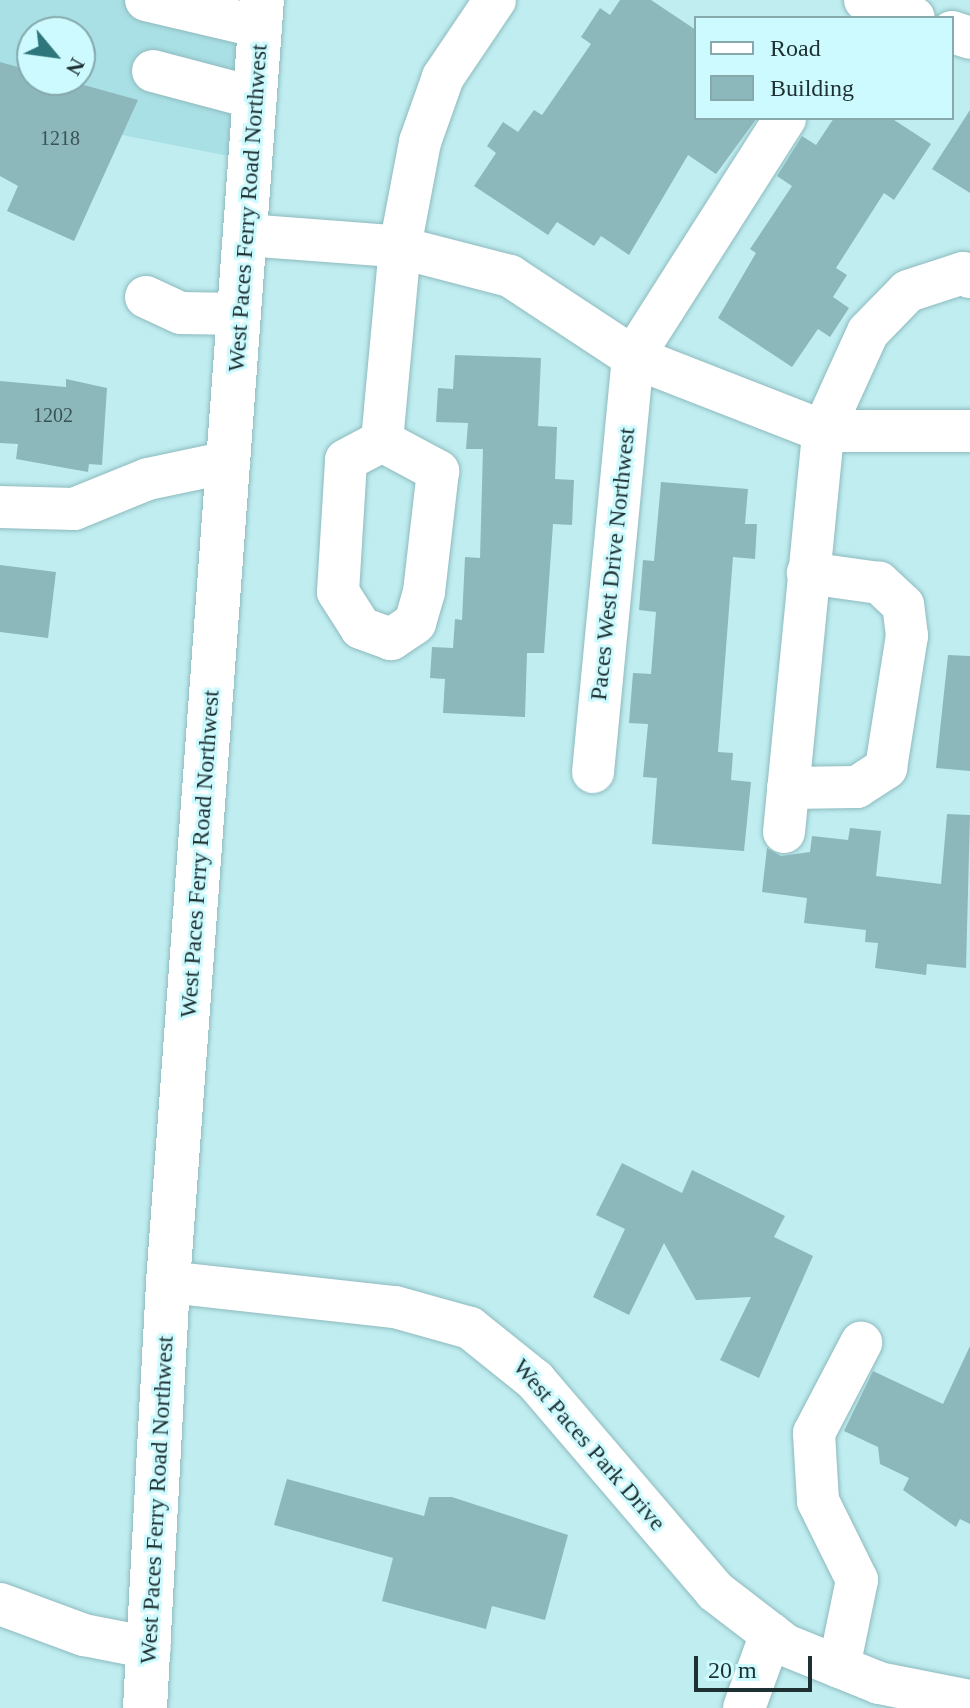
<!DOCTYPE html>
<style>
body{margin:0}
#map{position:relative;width:970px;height:1708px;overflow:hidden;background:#bfedf0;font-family:"Times New Roman",serif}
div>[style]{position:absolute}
.built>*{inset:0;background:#a9e0e5}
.building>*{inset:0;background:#8cb8bc}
.roads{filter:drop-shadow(0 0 2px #8ebabe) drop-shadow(0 0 2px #8ebabe)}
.minor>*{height:42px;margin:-21px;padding:0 21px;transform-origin:21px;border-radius:21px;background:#fff}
.major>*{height:44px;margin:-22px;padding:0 22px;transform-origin:22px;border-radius:22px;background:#fff}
span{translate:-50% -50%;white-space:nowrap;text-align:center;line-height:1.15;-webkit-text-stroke:6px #ccfafe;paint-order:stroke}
.number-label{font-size:20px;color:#3a5254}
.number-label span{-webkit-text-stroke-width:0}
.street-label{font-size:24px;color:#1e3032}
.legend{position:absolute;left:694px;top:16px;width:260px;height:104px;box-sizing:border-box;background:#ccfafe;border:2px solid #86a9ac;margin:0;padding:10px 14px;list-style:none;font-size:24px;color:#1e3032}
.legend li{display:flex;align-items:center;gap:16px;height:40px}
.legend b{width:40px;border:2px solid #86a9ac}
.north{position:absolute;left:16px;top:16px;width:80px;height:80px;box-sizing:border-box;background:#ccfafe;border:2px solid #86a9ac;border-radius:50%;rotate:119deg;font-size:22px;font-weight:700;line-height:32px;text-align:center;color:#1e3032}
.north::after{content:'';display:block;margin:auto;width:28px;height:36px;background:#2d767c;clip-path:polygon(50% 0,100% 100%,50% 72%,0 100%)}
.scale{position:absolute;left:694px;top:1656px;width:118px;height:36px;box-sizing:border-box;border:4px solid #1e3032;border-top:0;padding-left:10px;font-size:24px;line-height:28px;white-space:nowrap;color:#1e3032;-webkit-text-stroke:6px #ccfafe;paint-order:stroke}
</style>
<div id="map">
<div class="built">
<div style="clip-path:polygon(evenodd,0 0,250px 0,244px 159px,0 111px,0 0,32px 32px,80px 32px,80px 80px,32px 80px,32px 32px)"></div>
</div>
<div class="building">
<div style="clip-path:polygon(620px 0,651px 0,696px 30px,696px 118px,757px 118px,716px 174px,688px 155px,629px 255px,601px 236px,594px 246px,557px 222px,548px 235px,474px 186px,496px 153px,487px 146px,503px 122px,518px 132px,534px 110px,542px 115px,591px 44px,581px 37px,600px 8px,610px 15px)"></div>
<div style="clip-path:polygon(0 62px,32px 71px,32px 80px,66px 80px,138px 100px,74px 241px,7px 211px,18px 186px,0 176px)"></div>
<div style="clip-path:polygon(970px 110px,970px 193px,932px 169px)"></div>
<div style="clip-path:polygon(834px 118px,891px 118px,931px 144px,894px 200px,884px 193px,836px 268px,847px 275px,833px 297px,849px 308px,830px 337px,818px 329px,792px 367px,718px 318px,756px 253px,750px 249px,792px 186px,777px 176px,802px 136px,816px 145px)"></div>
<div style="clip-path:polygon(455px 355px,541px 358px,538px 426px,557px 427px,555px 479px,574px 480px,572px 525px,553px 524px,544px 653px,527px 653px,525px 717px,443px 713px,445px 679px,430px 678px,432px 647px,453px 648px,455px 619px,462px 620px,465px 557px,480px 558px,483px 449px,466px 449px,468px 423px,436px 422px,438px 388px,453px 389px)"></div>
<div style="clip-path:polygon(66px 379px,107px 388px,102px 465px,89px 464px,88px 472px,16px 459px,18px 444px,0 443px,0 381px,66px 387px)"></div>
<div style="clip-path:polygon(661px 482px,748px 489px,745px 524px,757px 524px,755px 559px,733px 557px,718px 752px,733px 753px,731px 780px,751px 782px,744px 851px,652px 844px,657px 778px,643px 777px,648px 724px,629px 723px,633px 673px,651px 674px,656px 612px,639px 610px,643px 560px,654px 561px)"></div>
<div style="clip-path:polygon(0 565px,56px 572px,48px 638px,0 632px)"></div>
<div style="clip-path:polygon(948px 655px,970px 656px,970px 771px,936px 768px)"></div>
<div style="clip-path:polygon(947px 814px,970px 815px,966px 968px,927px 964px,926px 975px,875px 968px,878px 943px,865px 942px,866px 930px,804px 923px,807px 898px,762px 892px,767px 848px,781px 856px,810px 852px,812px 836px,848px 840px,850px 828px,881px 831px,876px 876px,941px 884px)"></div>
<div style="clip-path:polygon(622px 1163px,682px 1193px,692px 1170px,785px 1216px,774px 1237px,813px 1256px,759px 1378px,720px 1360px,751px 1297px,696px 1300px,664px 1243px,629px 1315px,593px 1297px,625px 1229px,596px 1215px)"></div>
<div style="clip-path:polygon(970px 1346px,970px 1524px,960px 1519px,956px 1527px,903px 1490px,909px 1478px,880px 1464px,878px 1447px,844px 1431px,873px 1371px,943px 1404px)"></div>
<div style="clip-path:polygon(287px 1479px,424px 1516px,429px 1497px,452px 1497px,568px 1535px,545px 1620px,492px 1606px,486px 1629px,382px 1601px,393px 1558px,274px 1525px)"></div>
</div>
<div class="roads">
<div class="minor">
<div style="left:146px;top:0;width:117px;rotate:13.3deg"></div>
<div style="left:865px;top:0;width:52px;rotate:20.2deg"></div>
<div style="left:952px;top:32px;width:19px;rotate:18deg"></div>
<div style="left:153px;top:71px;width:106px;rotate:14.8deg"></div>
<div style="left:246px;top:235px;width:148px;rotate:4.3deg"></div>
<div style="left:394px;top:246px;width:120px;rotate:14.5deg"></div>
<div style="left:510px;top:276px;width:147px;rotate:33.4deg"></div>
<div style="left:633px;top:357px;width:204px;rotate:21.3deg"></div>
<div style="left:823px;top:431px;width:147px"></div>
<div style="left:146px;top:297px;width:38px;rotate:25deg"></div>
<div style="left:181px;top:313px;width:59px;rotate:1deg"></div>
<div style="left:382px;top:441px;width:64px;rotate:28.2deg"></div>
<div style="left:438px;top:471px;width:122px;rotate:96.6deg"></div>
<div style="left:424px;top:592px;width:32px;rotate:106deg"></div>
<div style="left:415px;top:623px;width:29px;rotate:146deg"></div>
<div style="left:391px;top:639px;width:32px;rotate:-160deg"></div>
<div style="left:361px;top:628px;width:43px;rotate:-122.6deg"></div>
<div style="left:338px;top:592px;width:132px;rotate:-86.5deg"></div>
<div style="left:346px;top:460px;width:41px;rotate:-27.8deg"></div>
<div style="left:382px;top:441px;width:195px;rotate:-84.7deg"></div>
<div style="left:400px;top:247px;width:107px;rotate:-79.2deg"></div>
<div style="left:420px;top:142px;width:69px;rotate:-70.5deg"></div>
<div style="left:443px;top:77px;width:93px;rotate:-56deg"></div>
<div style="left:0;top:507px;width:74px;rotate:1.5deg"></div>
<div style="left:74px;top:509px;width:80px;rotate:-22.1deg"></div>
<div style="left:148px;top:479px;width:83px;rotate:-11.9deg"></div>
<div style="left:593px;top:772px;width:417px;rotate:-84.5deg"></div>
<div style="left:633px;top:357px;width:283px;rotate:-57.5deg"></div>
<div style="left:788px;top:788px;width:69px;rotate:-0.8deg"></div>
<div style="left:857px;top:787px;width:35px;rotate:-33deg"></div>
<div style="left:886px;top:768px;width:134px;rotate:-81deg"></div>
<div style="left:907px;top:636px;width:31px;rotate:-97deg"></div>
<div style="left:903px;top:605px;width:33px;rotate:-137deg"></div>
<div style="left:879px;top:583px;width:72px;rotate:-172deg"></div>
<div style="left:784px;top:832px;width:403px;rotate:-84.4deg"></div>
<div style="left:823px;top:431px;width:109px;rotate:-65.6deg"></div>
<div style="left:868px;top:332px;width:57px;rotate:-45.7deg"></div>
<div style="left:908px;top:291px;width:58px;rotate:-18.1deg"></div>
<div style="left:963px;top:273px;width:8px;rotate:30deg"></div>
<div style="left:168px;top:1282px;width:228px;rotate:6.3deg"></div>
<div style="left:395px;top:1307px;width:78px;rotate:15.6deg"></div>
<div style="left:470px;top:1328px;width:83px;rotate:38.7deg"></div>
<div style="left:535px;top:1380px;width:277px;rotate:49.5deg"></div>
<div style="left:715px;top:1591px;width:88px;rotate:37.6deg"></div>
<div style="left:785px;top:1645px;width:101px;rotate:22deg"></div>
<div style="left:879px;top:1683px;width:93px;rotate:11.2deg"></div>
<div style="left:0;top:1604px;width:90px;rotate:20.3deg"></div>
<div style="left:84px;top:1635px;width:67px;rotate:11.1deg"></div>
<div style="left:839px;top:1667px;width:89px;rotate:-78.3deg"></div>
<div style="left:857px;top:1580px;width:88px;rotate:-116.3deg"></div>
<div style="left:818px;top:1501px;width:68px;rotate:-93.4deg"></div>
<div style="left:814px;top:1433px;width:102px;rotate:-62.4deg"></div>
<div style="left:744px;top:1708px;width:79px;rotate:-70deg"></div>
</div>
<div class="major">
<div style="left:145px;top:1708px;width:427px;rotate:-86.9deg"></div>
<div style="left:168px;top:1282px;width:1285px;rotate:-85.81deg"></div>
</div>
</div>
<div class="number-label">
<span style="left:60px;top:138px">1218</span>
<span style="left:53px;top:415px">1202</span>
</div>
<div class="street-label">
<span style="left:248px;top:208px;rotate:-86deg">West Paces Ferry Road Northwest</span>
<span style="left:613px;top:564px;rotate:-84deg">Paces West Drive Northwest</span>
<span style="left:200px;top:854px;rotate:-86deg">West Paces Ferry Road Northwest</span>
<span style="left:589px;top:1445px;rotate:49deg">West Paces Park Drive</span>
<span style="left:157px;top:1500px;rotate:-87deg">West Paces Ferry Road Northwest</span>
</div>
<ul class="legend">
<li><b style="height:10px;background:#fff"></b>Road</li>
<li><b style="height:22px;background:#8cb8bc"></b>Building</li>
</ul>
<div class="north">N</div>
<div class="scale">20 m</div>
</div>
